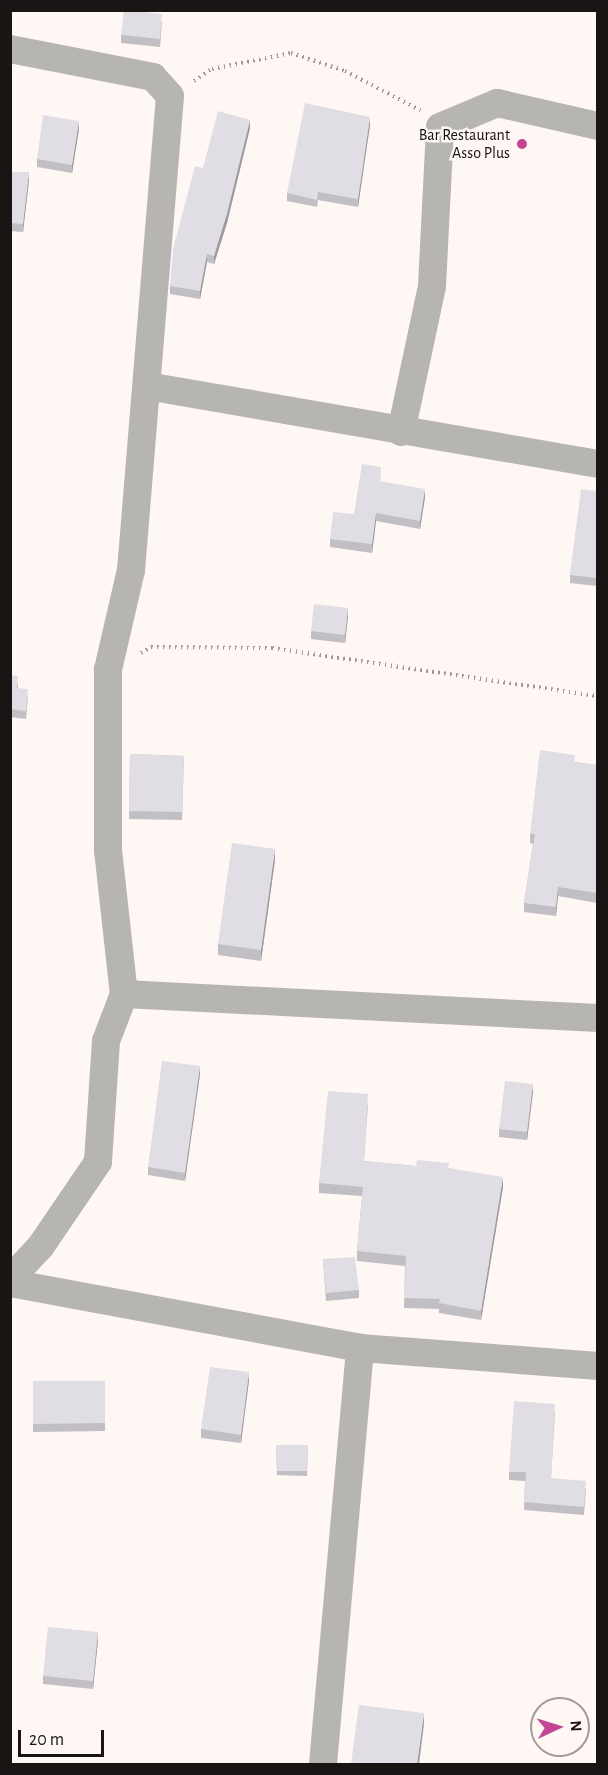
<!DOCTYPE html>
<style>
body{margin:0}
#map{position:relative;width:608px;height:1775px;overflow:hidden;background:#fef7f4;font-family:"Alegreya Sans",sans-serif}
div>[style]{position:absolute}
.path>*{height:4px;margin-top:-2px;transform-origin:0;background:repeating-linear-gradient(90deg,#9d9895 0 1.5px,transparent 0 6px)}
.minor>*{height:28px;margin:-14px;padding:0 14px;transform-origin:14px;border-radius:14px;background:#b6b5b2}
.wall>*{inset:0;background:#c1bfc4}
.shaded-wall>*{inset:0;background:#9d9ba0}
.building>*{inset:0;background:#e0dee4}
.dots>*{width:16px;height:16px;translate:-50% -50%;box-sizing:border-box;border:3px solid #fef7f4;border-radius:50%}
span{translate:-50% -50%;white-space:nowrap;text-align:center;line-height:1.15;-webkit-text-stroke:5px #fef7f4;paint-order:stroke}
.poi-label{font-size:16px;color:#181514}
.right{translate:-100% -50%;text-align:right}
.frame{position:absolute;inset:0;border:12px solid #181514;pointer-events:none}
.north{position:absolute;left:530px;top:1697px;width:60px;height:60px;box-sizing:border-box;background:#fef7f4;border:2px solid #a29d9a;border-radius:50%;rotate:86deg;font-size:16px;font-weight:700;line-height:24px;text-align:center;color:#181514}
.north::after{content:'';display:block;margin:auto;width:21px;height:27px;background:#c34695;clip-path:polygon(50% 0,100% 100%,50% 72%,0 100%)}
.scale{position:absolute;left:18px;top:1730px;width:86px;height:27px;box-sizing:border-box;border:3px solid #181514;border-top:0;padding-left:8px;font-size:18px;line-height:21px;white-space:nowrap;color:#181514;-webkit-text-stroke:4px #fef7f4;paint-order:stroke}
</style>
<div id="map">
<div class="path">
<div style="left:194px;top:81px;width:22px;rotate:-34deg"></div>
<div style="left:212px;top:69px;width:81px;rotate:-11.4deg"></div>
<div style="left:291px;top:53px;width:57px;rotate:18.4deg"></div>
<div style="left:345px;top:71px;width:85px;rotate:27.5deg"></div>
<div style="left:141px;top:653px;width:12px;rotate:-31deg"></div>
<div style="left:151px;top:647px;width:121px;rotate:0.5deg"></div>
<div style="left:272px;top:648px;width:330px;rotate:8.4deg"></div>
</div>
<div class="minor">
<div style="left:10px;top:49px;width:146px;rotate:11.1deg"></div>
<div style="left:153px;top:77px;width:25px;rotate:48deg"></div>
<div style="left:170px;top:96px;width:476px;rotate:94.7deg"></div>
<div style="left:131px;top:570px;width:103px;rotate:103deg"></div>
<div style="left:108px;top:670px;width:180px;rotate:90deg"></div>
<div style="left:108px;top:850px;width:145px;rotate:83.7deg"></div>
<div style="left:124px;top:994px;width:50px;rotate:111deg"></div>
<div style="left:106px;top:1041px;width:121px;rotate:93.8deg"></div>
<div style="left:98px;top:1162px;width:102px;rotate:124.2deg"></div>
<div style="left:41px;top:1246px;width:45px;rotate:133.2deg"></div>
<div style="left:147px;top:386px;width:458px;rotate:9.8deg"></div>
<div style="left:401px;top:432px;width:149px;rotate:-78deg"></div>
<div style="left:432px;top:286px;width:159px;rotate:-87.1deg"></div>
<div style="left:440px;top:127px;width:62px;rotate:-22.8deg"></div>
<div style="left:497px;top:103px;width:104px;rotate:12.8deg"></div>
<div style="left:124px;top:994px;width:475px;rotate:2.9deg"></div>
<div style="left:10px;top:1283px;width:356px;rotate:10.5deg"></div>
<div style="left:360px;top:1348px;width:239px;rotate:4.3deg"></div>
<div style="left:323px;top:1764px;width:418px;rotate:-84.9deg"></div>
</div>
<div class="wall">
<div style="clip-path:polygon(162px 22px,160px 47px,121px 43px,121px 35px)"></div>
<div style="clip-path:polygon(370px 125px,358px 207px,318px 200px,317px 207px,287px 201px,287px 193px)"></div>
<div style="clip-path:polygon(250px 128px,227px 223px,214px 264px,207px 262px,200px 299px,170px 294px,170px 286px)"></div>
<div style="clip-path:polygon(79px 129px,72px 173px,37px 167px,37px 159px)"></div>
<div style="clip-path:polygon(10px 172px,29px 180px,23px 232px,10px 231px)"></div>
<div style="clip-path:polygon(381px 475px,380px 481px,425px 497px,420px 529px,376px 521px,372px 553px,330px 547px,330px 539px,354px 514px)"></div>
<div style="clip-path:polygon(597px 491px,597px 586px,570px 583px,570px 575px)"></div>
<div style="clip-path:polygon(348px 616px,345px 643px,311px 639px,311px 631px)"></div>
<div style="clip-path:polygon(10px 675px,18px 684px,18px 688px,28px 697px,26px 719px,10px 717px)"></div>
<div style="clip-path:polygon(130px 754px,184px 756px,182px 820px,129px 819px)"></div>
<div style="clip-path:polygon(575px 762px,597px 765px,597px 903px,558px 896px,556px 916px,524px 912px,524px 903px,533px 844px,530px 843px,530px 834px)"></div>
<div style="clip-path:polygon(275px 860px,261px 961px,218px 955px,218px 944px)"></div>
<div style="clip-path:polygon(200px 1074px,185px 1181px,148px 1175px,148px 1167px)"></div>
<div style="clip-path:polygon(533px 1092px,527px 1140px,499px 1137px,499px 1129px)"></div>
<div style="clip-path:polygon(368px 1104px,364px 1161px,416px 1166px,449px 1168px,503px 1187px,481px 1320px,439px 1313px,439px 1309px,404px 1308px,405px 1266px,357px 1261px,357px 1251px,362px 1196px,319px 1193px,319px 1183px)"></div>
<div style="clip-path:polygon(323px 1259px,359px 1290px,359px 1298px,326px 1301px)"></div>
<div style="clip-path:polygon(249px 1380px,241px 1443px,201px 1438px,201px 1429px)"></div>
<div style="clip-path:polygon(33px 1381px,105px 1381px,105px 1431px,33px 1432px)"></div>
<div style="clip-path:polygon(555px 1412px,551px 1478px,586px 1489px,584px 1515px,524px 1510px,525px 1481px,509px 1480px,509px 1472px)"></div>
<div style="clip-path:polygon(276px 1445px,308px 1445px,307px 1476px,277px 1475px)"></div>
<div style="clip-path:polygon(98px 1640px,93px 1689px,43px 1684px,43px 1676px)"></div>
</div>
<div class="shaded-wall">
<div style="clip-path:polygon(370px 117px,370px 125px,358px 207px,358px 199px)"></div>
<div style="clip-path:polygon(250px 120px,250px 128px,227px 223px,214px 264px,214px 256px)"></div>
<div style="clip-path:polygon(79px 121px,79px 129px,72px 173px,72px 165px)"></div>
<div style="clip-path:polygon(29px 172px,29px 180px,23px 232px,23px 224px)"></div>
<div style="clip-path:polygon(207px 254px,207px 262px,200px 299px,200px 291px)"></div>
<div style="clip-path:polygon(425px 489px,425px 497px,420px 529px,420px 521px)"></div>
<div style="clip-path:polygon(376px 513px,376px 521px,372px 553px,372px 544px)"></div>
<div style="clip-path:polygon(348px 608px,348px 616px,345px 643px,345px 635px)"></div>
<div style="clip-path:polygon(275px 849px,275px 860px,261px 961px,261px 950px)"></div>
<div style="clip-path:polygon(558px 887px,558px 896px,556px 916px,556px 907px)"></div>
<div style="clip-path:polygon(200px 1066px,200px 1074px,185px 1181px,185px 1173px)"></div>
<div style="clip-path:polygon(533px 1084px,533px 1092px,527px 1140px,527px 1132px)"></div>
<div style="clip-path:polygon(503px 1177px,503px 1187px,481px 1320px,481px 1311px)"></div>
<div style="clip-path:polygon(249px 1372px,249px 1380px,241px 1443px,241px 1435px)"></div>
<div style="clip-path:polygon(98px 1632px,98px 1640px,93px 1689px,93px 1681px)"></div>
<div style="clip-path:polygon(424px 1713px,424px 1724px,419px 1764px,417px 1764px)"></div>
</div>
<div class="building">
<div style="clip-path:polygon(124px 10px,162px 14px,160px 39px,121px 35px)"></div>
<div style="clip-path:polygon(305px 103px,370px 117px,358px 199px,318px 192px,317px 200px,287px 193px)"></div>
<div style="clip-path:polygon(218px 111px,250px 120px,227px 214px,214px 256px,207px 254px,200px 291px,170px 286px,173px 249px,195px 166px,203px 168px)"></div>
<div style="clip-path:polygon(43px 115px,79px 121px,72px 165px,37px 159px)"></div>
<div style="clip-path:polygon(10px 172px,29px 172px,23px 224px,10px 223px)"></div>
<div style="clip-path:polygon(362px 464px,381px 467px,380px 481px,425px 489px,420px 521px,376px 513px,372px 544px,330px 539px,333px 512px,354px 514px)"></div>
<div style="clip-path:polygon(581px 489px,597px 491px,597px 578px,570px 575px)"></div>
<div style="clip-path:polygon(314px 604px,348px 608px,345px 635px,311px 631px)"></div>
<div style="clip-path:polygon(10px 675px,18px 676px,17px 688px,28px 689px,26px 711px,10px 709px)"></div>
<div style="clip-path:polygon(540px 750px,575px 755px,574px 762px,597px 765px,597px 893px,558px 887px,556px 907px,524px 903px,535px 834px,530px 834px)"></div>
<div style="clip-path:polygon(130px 754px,184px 756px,182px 812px,129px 811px)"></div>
<div style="clip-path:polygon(232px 843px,275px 849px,261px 950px,218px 944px)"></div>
<div style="clip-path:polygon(162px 1061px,200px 1066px,185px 1173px,148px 1167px)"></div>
<div style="clip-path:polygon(505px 1081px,533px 1084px,527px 1132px,499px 1129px)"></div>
<div style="clip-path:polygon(328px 1091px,368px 1094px,364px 1161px,416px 1166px,417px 1160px,449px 1163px,448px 1168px,503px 1177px,481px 1311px,439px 1303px,440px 1299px,404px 1298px,406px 1256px,357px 1251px,363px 1187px,319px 1183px)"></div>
<div style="clip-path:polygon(355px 1257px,359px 1290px,326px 1293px,323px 1259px)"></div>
<div style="clip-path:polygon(210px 1367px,249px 1372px,241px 1435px,201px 1429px)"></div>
<div style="clip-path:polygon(33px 1381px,105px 1381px,105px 1423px,33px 1424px)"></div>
<div style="clip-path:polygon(514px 1401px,555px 1404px,551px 1478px,586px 1481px,584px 1507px,524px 1502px,526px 1472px,509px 1472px)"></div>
<div style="clip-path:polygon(276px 1445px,308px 1445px,307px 1471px,277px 1471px)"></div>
<div style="clip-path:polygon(48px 1627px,98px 1632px,93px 1681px,43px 1676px)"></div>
<div style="clip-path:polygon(359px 1705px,424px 1713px,417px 1764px,351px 1764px)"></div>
</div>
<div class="dots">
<div style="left:522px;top:144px;background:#c34695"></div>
</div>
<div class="poi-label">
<span class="right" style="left:510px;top:144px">Bar Restaurant<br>Asso Plus</span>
</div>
<div class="frame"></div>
<div class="north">N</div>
<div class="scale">20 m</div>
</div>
